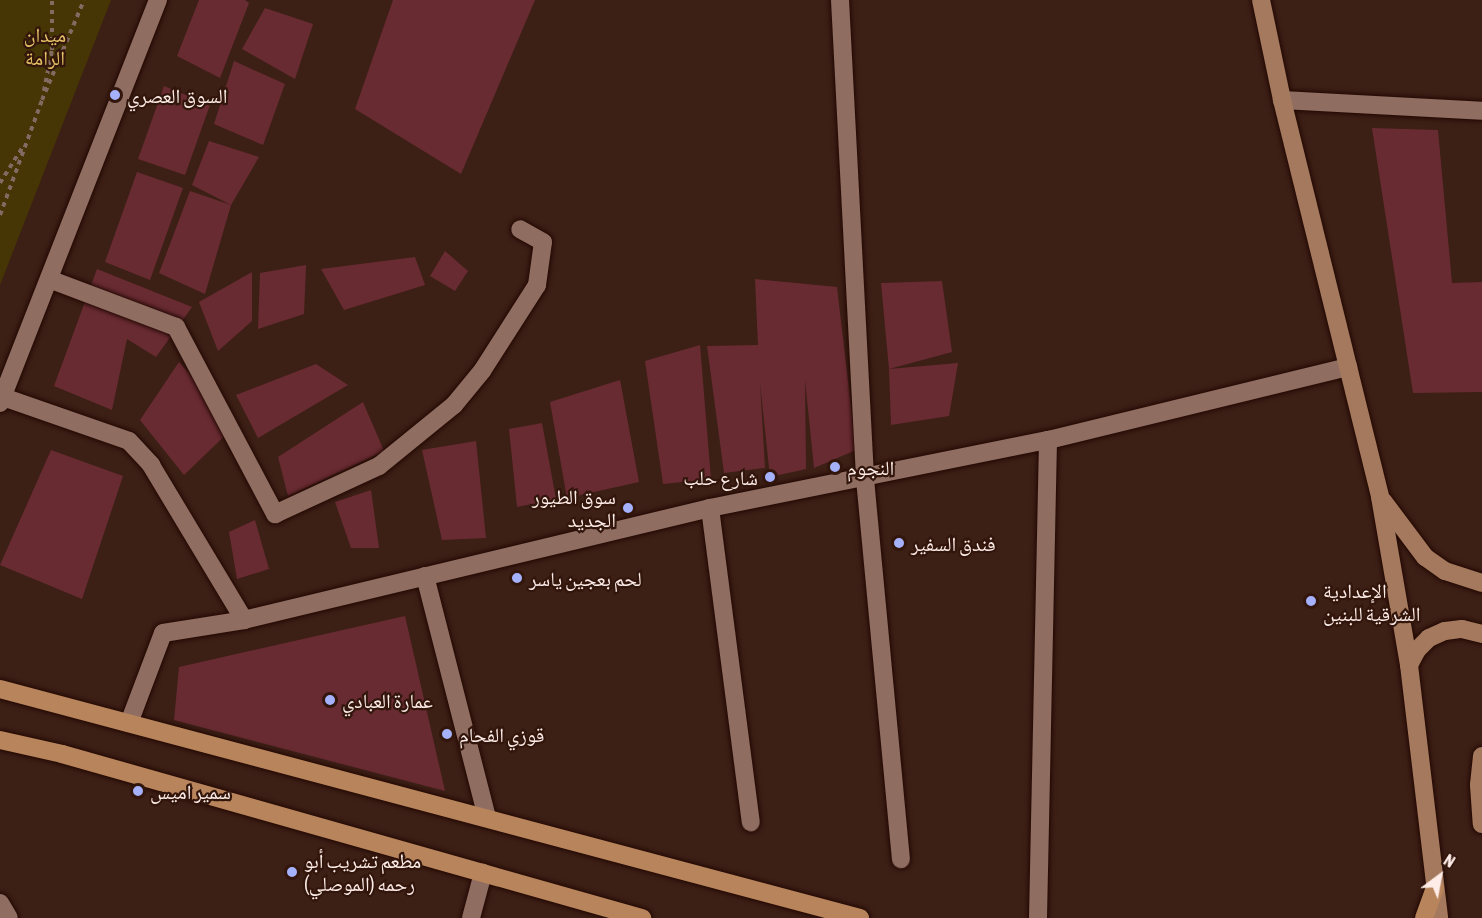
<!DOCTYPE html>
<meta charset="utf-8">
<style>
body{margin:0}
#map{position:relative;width:1482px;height:918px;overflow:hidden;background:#3c1f15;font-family:"Asap Condensed","Noto Naskh Arabic",sans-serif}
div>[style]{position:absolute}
.green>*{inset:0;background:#463505}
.building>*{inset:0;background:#692b32}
.path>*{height:4px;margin-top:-2px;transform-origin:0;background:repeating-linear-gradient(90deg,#836a62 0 4.5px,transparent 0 9px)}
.roads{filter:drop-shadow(0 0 2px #220802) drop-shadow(0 0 2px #220802)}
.street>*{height:18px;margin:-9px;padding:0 9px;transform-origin:9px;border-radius:9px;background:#906d61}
.secondary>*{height:18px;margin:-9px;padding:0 9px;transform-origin:9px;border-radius:9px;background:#a4795e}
.primary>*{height:18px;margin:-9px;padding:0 9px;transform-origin:9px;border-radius:9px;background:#b8845b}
.dots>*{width:16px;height:16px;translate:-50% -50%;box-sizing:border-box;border:3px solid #32160c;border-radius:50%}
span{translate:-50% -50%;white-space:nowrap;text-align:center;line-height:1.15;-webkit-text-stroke:4.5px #32160c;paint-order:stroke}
.park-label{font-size:20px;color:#e5c164}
.poi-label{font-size:20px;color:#fdece7}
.left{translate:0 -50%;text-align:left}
.right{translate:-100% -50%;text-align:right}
.north{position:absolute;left:1410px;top:846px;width:60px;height:60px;-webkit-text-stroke:4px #32160c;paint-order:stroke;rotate:32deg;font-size:16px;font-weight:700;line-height:24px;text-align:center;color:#fdece7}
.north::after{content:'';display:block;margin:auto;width:21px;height:27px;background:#fdece7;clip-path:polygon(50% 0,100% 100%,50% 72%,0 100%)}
</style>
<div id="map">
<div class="green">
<div style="clip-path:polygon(0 0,111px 0,0 285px)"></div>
</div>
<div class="building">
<div style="clip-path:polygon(199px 0,245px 0,249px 3px,220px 78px,177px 56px)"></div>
<div style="clip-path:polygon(393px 0,535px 0,461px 174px,355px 109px)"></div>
<div style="clip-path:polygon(265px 8px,313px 24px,295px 79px,242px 49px)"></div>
<div style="clip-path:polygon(234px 61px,285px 84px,263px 145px,214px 124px)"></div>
<div style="clip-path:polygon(164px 86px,210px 105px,185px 175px,138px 159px)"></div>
<div style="clip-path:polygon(1372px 128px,1438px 130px,1452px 283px,1482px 282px,1482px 392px,1413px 393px)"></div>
<div style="clip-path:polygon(209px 141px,259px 157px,231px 205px,205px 294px,159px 273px,190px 191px,231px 205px,192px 185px)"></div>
<div style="clip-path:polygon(137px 172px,183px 188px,150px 280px,105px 262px)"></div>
<div style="clip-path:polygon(445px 251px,468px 271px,455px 291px,430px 276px)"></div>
<div style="clip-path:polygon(415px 257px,425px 285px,344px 310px,321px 269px)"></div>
<div style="clip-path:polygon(306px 265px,304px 314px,258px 329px,260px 273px)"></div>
<div style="clip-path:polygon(97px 269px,192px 307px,156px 357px,127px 339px,112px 410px,54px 386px)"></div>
<div style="clip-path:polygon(252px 272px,252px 321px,218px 351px,199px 302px)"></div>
<div style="clip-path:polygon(755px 279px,837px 287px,856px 450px,814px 468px,805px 380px,806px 469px,770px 477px,760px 383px,765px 468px,724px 473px,707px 346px,758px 345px)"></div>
<div style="clip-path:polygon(942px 281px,952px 352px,889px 369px,881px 283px)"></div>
<div style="clip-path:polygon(700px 345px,711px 479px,663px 484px,645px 361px)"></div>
<div style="clip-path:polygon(179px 362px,235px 426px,184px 475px,140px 420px)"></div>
<div style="clip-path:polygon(958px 363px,949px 416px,891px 425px,889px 369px)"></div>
<div style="clip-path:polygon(316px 364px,348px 385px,258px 438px,236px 395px)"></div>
<div style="clip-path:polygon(620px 380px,639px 482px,567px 498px,550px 402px)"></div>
<div style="clip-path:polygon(363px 402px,384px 451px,288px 496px,278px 457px)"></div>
<div style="clip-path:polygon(542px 423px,556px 499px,517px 507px,509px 429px)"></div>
<div style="clip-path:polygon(476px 441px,486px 538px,442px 540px,422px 450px)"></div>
<div style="clip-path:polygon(51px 450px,123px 476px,82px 599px,0 565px)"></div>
<div style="clip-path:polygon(371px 490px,379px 548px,351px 548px,335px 502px)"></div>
<div style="clip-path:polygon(255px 520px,269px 569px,237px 579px,229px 532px)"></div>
<div style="clip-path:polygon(405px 616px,445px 791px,174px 720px,179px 667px)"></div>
</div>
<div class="path">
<div style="left:44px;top:91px;width:42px;rotate:-79deg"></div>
<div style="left:52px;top:50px;width:50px;rotate:-90deg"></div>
<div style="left:0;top:183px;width:41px;rotate:-57.8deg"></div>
<div style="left:0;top:215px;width:122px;rotate:-69.9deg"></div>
<div style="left:42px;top:100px;width:108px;rotate:-67.2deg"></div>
</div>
<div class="roads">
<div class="street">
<div style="left:840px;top:0;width:480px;rotate:87deg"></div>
<div style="left:865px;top:479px;width:382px;rotate:84.6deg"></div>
<div style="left:1282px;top:100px;width:200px;rotate:3.1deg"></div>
<div style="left:49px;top:279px;width:136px;rotate:20.7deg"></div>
<div style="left:176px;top:327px;width:212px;rotate:62.1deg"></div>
<div style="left:275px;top:514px;width:115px;rotate:-24.8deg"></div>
<div style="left:379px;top:466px;width:97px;rotate:-39.1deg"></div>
<div style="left:454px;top:405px;width:44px;rotate:-50.5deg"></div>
<div style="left:482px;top:371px;width:102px;rotate:-57.4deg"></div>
<div style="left:537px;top:285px;width:43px;rotate:-82.1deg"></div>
<div style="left:543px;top:242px;width:26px;rotate:-151deg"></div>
<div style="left:3px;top:397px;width:133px;rotate:19.2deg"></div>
<div style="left:129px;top:441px;width:33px;rotate:47deg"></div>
<div style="left:151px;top:465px;width:181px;rotate:59deg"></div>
<div style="left:0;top:403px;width:433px;rotate:-68.6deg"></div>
<div style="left:710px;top:508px;width:317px;rotate:82.6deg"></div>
<div style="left:425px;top:576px;width:249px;rotate:75.6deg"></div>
<div style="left:129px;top:723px;width:96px;rotate:-69.3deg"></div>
<div style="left:163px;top:633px;width:82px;rotate:-9.1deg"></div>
<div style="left:244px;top:620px;width:479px;rotate:-13.5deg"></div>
<div style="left:710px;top:508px;width:345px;rotate:-11.4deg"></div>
<div style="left:1048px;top:440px;width:309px;rotate:-13.7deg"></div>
<div style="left:0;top:903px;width:17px;rotate:59deg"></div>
<div style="left:471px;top:918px;width:47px;rotate:-75.1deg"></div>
<div style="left:1038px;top:918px;width:478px;rotate:-88.8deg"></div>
</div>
<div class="secondary">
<div style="left:1261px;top:0;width:102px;rotate:78.1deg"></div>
<div style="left:1282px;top:100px;width:409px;rotate:76.1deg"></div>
<div style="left:1380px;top:497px;width:170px;rotate:80.2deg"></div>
<div style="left:1409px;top:665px;width:255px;rotate:83.2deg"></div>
<div style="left:1383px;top:501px;width:70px;rotate:53.1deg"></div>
<div style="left:1425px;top:557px;width:24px;rotate:35deg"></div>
<div style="left:1445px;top:571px;width:39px;rotate:18deg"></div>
<div style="left:1409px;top:665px;width:17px;rotate:-62deg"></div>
<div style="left:1417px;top:650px;width:17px;rotate:-45deg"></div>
<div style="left:1429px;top:638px;width:17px;rotate:-24deg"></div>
<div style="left:1445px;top:631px;width:17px;rotate:-7deg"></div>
<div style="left:1462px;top:629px;width:21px;rotate:14deg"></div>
<div style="left:1482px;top:756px;width:29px;rotate:96deg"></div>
<div style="left:1479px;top:785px;width:39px;rotate:86deg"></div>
</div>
<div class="primary">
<div style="left:0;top:689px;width:890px;rotate:14.91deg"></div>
<div style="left:0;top:740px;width:64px;rotate:12.7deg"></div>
<div style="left:62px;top:754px;width:603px;rotate:15.79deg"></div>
<div style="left:1424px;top:918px;width:32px;rotate:-70deg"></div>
</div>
</div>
<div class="dots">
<div style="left:115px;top:95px;background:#a6b1fc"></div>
<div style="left:835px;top:467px;background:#a6b1fc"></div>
<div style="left:770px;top:477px;background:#a6b1fc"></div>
<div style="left:628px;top:508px;background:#a6b1fc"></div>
<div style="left:899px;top:543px;background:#a6b1fc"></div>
<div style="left:517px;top:578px;background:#a6b1fc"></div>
<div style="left:1311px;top:601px;background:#a6b1fc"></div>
<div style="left:330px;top:700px;background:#a6b1fc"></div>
<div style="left:447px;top:734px;background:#a6b1fc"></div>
<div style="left:138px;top:791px;background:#a6b1fc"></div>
<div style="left:292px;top:872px;background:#a6b1fc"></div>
</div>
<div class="park-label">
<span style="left:45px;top:46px">ميدان<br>الرامة</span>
</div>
<div class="poi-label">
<span class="left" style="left:127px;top:95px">السوق العصري</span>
<span class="left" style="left:847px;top:467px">النجوم</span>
<span class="right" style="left:758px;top:477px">شارع حلب</span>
<span class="right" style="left:616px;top:508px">سوق الطيور<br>الجديد</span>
<span class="left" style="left:911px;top:543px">فندق السفير</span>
<span class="left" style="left:529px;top:578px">لحم بعجين ياسر</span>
<span class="left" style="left:1323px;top:602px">الإعدادية<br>الشرقية للبنين</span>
<span class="left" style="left:342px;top:700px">عمارة العبادي</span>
<span class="left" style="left:459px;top:734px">قوزي الفحام</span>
<span class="left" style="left:150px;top:791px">سمير اميس</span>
<span class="left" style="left:304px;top:872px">مطعم تشريب أبو<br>رحمه (الموصلي)</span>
</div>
<div class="north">N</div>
</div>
